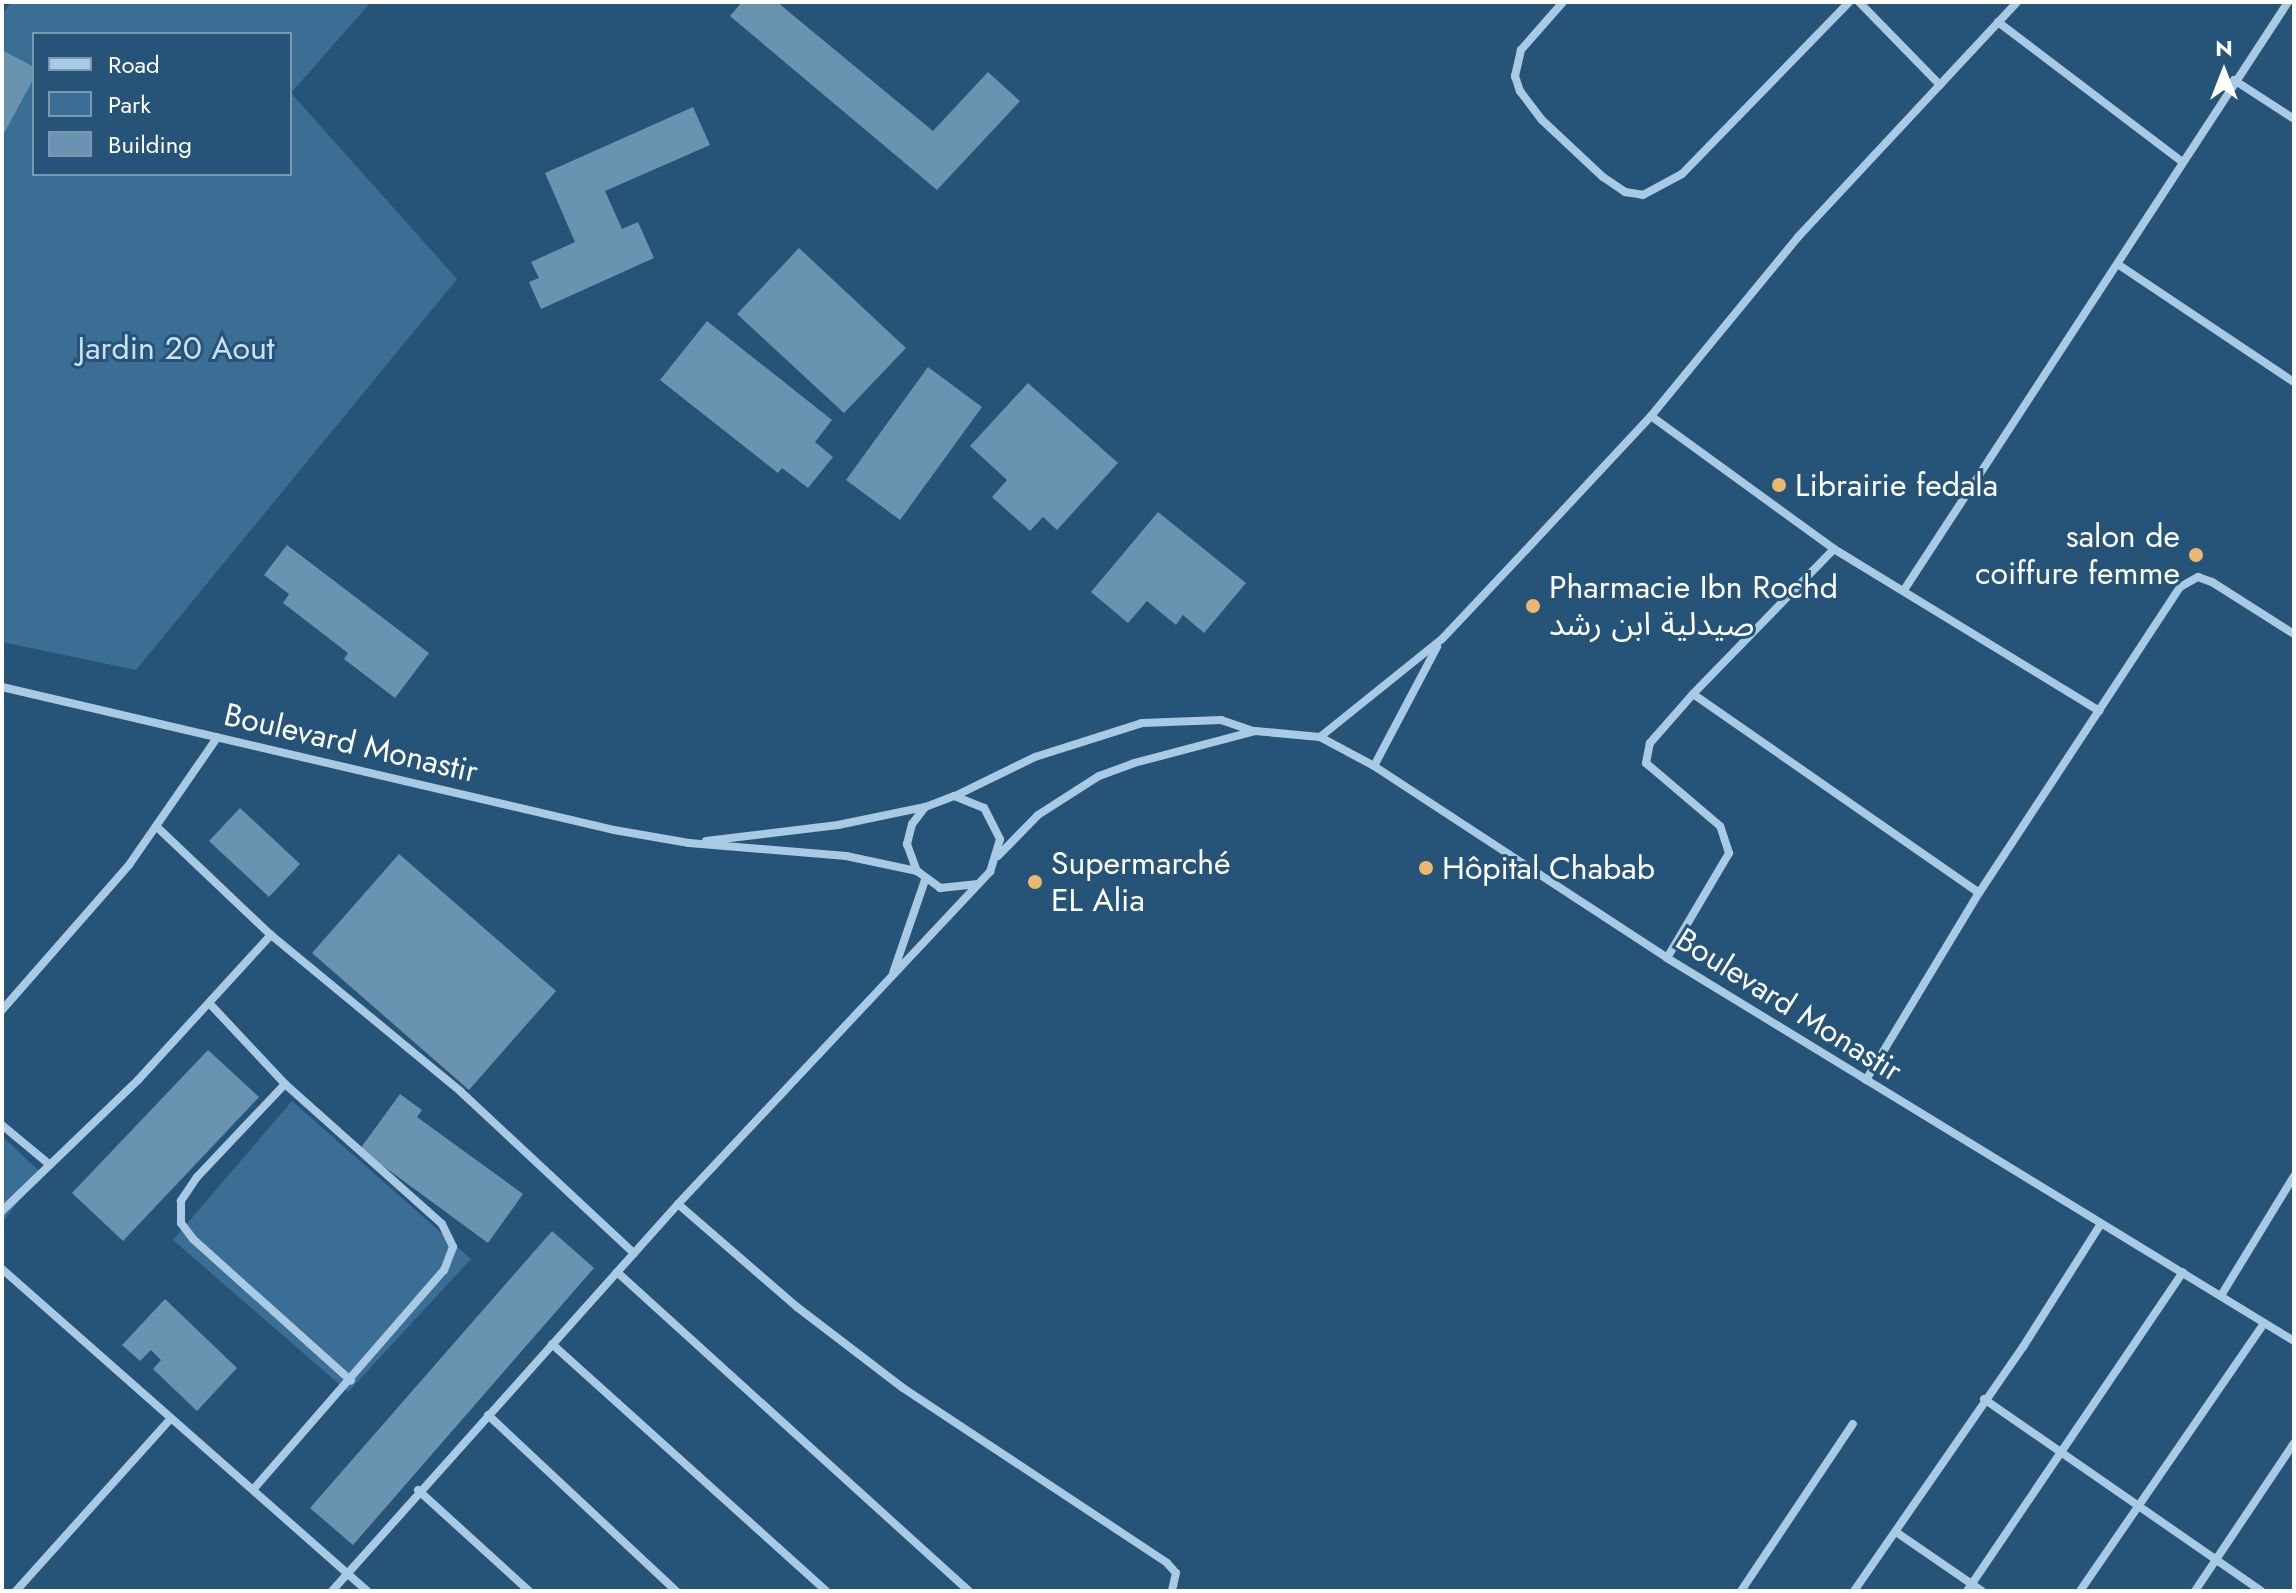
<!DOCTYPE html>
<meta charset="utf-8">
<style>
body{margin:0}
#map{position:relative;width:2296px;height:1593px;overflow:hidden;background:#265478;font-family:Jost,"Noto Sans Arabic",sans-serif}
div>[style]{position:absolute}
.green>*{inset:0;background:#3a6e95}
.building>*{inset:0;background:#6a92b1}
.street>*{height:8px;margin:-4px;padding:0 4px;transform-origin:4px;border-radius:4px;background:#a8cae3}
.dots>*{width:22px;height:22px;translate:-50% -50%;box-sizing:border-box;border:4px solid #265478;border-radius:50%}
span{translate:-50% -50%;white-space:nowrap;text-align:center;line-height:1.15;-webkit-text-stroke:6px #265478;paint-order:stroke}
.park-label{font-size:32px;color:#cae1f3}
.poi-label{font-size:32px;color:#fff}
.left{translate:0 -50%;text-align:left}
.right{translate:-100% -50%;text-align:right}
.street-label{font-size:32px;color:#fff}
.frame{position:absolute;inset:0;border:4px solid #fff;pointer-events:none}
.legend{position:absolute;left:32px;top:32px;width:260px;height:144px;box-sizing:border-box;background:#265478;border:2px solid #7d98ae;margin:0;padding:10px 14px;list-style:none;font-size:24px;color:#fff}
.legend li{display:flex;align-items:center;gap:16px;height:40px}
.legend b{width:40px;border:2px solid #7d98ae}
.north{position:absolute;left:2184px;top:32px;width:80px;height:80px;-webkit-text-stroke:6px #265478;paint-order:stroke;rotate:0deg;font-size:22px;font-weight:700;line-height:32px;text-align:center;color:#fff}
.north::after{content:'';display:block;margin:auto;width:28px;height:36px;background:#fff;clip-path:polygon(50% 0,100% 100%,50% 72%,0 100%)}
</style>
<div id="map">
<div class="green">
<div style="clip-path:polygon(evenodd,11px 2px,371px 2px,291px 93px,457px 279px,136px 670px,2px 642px,2px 15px,11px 2px,34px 34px,290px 34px,290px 174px,34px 174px,34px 34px)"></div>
<div style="clip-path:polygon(292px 1101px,471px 1259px,348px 1392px,173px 1240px)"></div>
<div style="clip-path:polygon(2px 1136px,40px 1172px,2px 1223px)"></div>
</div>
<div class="building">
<div style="clip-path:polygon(742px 2px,777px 2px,933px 131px,988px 72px,1020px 101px,937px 190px,730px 16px)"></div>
<div style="clip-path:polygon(2px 50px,34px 67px,34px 78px,2px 137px)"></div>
<div style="clip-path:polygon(693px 107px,710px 145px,605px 191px,622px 229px,638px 222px,654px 258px,541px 309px,529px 282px,539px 278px,531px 262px,575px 242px,545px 173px)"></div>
<div style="clip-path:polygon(799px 248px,906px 348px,844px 413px,737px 314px)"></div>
<div style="clip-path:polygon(707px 321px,832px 420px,815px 442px,833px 457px,808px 488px,782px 468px,778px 473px,660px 380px)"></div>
<div style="clip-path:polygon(928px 367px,982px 407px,900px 520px,846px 480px)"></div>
<div style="clip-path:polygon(1028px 383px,1118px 463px,1057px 530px,1043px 517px,1030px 531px,992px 497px,1007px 480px,970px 446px)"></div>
<div style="clip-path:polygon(1158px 512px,1246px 583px,1204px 633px,1183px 615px,1176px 625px,1147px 601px,1128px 623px,1091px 592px)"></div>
<div style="clip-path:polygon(287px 545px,429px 653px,395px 698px,344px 659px,348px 653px,283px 603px,289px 594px,264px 575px)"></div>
<div style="clip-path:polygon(240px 808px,300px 864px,269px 897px,209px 841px)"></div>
<div style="clip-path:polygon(399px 854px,556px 991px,469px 1090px,312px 953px)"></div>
<div style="clip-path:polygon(208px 1050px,259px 1097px,123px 1241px,72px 1193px)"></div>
<div style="clip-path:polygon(400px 1094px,422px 1110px,417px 1117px,523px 1194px,488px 1243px,360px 1149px)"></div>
<div style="clip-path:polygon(552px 1231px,594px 1268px,353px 1545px,310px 1508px)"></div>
<div style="clip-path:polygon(165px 1299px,237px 1368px,197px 1411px,153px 1369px,161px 1360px,151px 1350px,140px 1361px,122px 1345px)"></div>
</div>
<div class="street">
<div style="left:1563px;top:2px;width:64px;rotate:131.2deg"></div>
<div style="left:1521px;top:50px;width:27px;rotate:103deg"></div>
<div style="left:1515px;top:76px;width:16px;rotate:72deg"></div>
<div style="left:1520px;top:91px;width:36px;rotate:53deg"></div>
<div style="left:1542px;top:120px;width:83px;rotate:43.1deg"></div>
<div style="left:1603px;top:177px;width:27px;rotate:34deg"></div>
<div style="left:1625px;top:192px;width:18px;rotate:9deg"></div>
<div style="left:1643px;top:195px;width:44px;rotate:-28.3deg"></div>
<div style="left:1682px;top:174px;width:240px;rotate:-45.8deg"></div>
<div style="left:1859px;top:2px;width:116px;rotate:45.7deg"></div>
<div style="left:1998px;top:22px;width:228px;rotate:37.2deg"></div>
<div style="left:2234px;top:80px;width:72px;rotate:33deg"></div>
<div style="left:2119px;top:265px;width:211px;rotate:33.8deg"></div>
<div style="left:1651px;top:416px;width:226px;rotate:36deg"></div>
<div style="left:1834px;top:549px;width:311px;rotate:31.4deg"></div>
<div style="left:1834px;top:549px;width:202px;rotate:134.2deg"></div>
<div style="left:1693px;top:694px;width:348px;rotate:34.8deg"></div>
<div style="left:1904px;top:590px;width:702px;rotate:-56.85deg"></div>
<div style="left:2px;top:687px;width:628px;rotate:13.15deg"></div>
<div style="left:614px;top:830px;width:76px;rotate:9.8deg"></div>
<div style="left:689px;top:843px;width:158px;rotate:4.7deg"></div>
<div style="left:846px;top:856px;width:73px;rotate:11.9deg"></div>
<div style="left:1320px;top:737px;width:156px;rotate:-38.8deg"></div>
<div style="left:1442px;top:639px;width:122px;rotate:-46.7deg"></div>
<div style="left:1526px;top:550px;width:183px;rotate:-47deg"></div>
<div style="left:1651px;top:416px;width:232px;rotate:-50.6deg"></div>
<div style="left:1798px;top:237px;width:321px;rotate:-47deg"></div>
<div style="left:1374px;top:766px;width:135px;rotate:-62.1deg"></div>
<div style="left:955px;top:796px;width:89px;rotate:-26deg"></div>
<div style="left:1035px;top:757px;width:112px;rotate:-17.6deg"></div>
<div style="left:1142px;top:723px;width:79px;rotate:-2.2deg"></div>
<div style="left:1221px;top:720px;width:34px;rotate:19deg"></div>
<div style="left:157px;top:827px;width:157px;rotate:43.5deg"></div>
<div style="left:271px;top:935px;width:245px;rotate:39.5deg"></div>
<div style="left:460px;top:1091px;width:238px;rotate:43deg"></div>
<div style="left:706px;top:841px;width:133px;rotate:-6.9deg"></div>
<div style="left:838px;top:825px;width:89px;rotate:-11.7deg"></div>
<div style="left:998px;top:856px;width:57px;rotate:-45.7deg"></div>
<div style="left:1038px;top:815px;width:72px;rotate:-32.6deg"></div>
<div style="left:1099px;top:776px;width:37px;rotate:-20deg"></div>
<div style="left:1134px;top:763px;width:125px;rotate:-14.8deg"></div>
<div style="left:1255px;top:731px;width:65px;rotate:5.3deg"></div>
<div style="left:1320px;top:737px;width:61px;rotate:28.2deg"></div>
<div style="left:1374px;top:766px;width:350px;rotate:33.2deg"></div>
<div style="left:1667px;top:958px;width:735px;rotate:31.42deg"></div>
<div style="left:1667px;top:958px;width:122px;rotate:-59.4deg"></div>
<div style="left:1729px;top:853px;width:28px;rotate:-108deg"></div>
<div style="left:1720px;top:826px;width:97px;rotate:-139.6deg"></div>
<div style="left:1646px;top:763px;width:20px;rotate:-79deg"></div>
<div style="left:1650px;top:743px;width:65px;rotate:-48.7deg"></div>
<div style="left:893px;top:973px;width:98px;rotate:-71deg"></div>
<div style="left:210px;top:1004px;width:110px;rotate:46.8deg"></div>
<div style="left:285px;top:1084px;width:210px;rotate:41.7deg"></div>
<div style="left:442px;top:1224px;width:25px;rotate:64deg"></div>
<div style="left:453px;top:1247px;width:25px;rotate:111deg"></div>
<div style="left:444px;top:1270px;width:291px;rotate:131deg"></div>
<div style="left:2px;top:1010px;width:193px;rotate:-48.8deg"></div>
<div style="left:129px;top:865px;width:155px;rotate:-55.3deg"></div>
<div style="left:1866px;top:1080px;width:218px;rotate:-58.9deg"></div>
<div style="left:1979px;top:893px;width:366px;rotate:-56.7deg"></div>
<div style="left:2180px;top:587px;width:21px;rotate:-29deg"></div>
<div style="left:2198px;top:577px;width:15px;rotate:20deg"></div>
<div style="left:2212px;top:582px;width:97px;rotate:32.4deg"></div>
<div style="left:285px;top:1084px;width:128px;rotate:133.4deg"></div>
<div style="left:197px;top:1177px;width:29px;rotate:124deg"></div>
<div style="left:181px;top:1201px;width:22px;rotate:90deg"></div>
<div style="left:181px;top:1223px;width:20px;rotate:53deg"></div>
<div style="left:193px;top:1239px;width:212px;rotate:41.9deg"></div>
<div style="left:2px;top:1125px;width:62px;rotate:39.8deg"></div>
<div style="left:678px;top:1204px;width:157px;rotate:40.9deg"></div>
<div style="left:797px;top:1307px;width:133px;rotate:37.4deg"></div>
<div style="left:903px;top:1388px;width:317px;rotate:33.5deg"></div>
<div style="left:1167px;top:1563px;width:13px;rotate:48deg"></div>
<div style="left:1176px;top:1573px;width:18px;rotate:103deg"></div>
<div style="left:2px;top:1211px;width:189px;rotate:-43.9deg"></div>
<div style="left:138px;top:1080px;width:197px;rotate:-47.5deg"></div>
<div style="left:2px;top:1269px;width:487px;rotate:41.4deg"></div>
<div style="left:617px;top:1272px;width:475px;rotate:42.2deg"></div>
<div style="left:2222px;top:1294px;width:138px;rotate:-58.6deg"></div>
<div style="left:552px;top:1344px;width:369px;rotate:42deg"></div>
<div style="left:1984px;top:1399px;width:337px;rotate:34.7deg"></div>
<div style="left:488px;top:1415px;width:258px;rotate:43.1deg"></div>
<div style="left:418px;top:1490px;width:150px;rotate:42.3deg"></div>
<div style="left:1896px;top:1532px;width:104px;rotate:34.5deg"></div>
<div style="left:16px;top:1591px;width:232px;rotate:-48.1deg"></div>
<div style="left:332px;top:1591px;width:519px;rotate:-48.2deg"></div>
<div style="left:678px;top:1204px;width:456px;rotate:-46.8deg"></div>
<div style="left:990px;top:872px;width:34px;rotate:-73deg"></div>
<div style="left:1000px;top:839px;width:35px;rotate:-117deg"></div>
<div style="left:984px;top:808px;width:32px;rotate:-158deg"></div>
<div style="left:954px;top:796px;width:31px;rotate:159deg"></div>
<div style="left:925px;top:807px;width:21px;rotate:127deg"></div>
<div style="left:912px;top:824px;width:21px;rotate:104deg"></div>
<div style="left:907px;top:844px;width:29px;rotate:70deg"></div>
<div style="left:917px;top:871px;width:29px;rotate:36deg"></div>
<div style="left:940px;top:888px;width:36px;rotate:-6deg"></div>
<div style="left:1741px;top:1591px;width:201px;rotate:-56.2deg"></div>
<div style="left:1854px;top:1591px;width:297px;rotate:-55.3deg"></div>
<div style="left:2023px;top:1347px;width:144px;rotate:-57.7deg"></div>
<div style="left:1967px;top:1591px;width:385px;rotate:-55.9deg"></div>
<div style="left:2080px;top:1591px;width:325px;rotate:-55.5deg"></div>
<div style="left:2195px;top:1591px;width:178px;rotate:-56.2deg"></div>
</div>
<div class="dots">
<div style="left:1779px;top:485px;background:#ecb86d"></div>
<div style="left:2196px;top:555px;background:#ecb86d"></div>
<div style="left:1533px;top:606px;background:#ecb86d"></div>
<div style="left:1426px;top:868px;background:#ecb86d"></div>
<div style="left:1035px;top:882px;background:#ecb86d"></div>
</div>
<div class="park-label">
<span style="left:176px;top:348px">Jardin 20 Aout</span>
</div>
<div class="poi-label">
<span class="left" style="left:1795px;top:485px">Librairie fedala</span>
<span class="right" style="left:2180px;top:555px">salon de<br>coiffure femme</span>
<span class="left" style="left:1549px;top:606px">Pharmacie Ibn Rochd<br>صيدلية ابن رشد</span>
<span class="left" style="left:1051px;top:882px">Supermarché<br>EL Alia</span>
<span class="left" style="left:1442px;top:868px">Hôpital Chabab</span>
</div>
<div class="street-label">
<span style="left:351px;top:743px;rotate:13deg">Boulevard Monastir</span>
<span style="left:1789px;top:1005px;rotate:32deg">Boulevard Monastir</span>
</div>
<div class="frame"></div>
<ul class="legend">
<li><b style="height:10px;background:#a8cae3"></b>Road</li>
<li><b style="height:22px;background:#3a6e95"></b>Park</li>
<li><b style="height:22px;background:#6a92b1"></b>Building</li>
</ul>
<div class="north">N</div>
</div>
